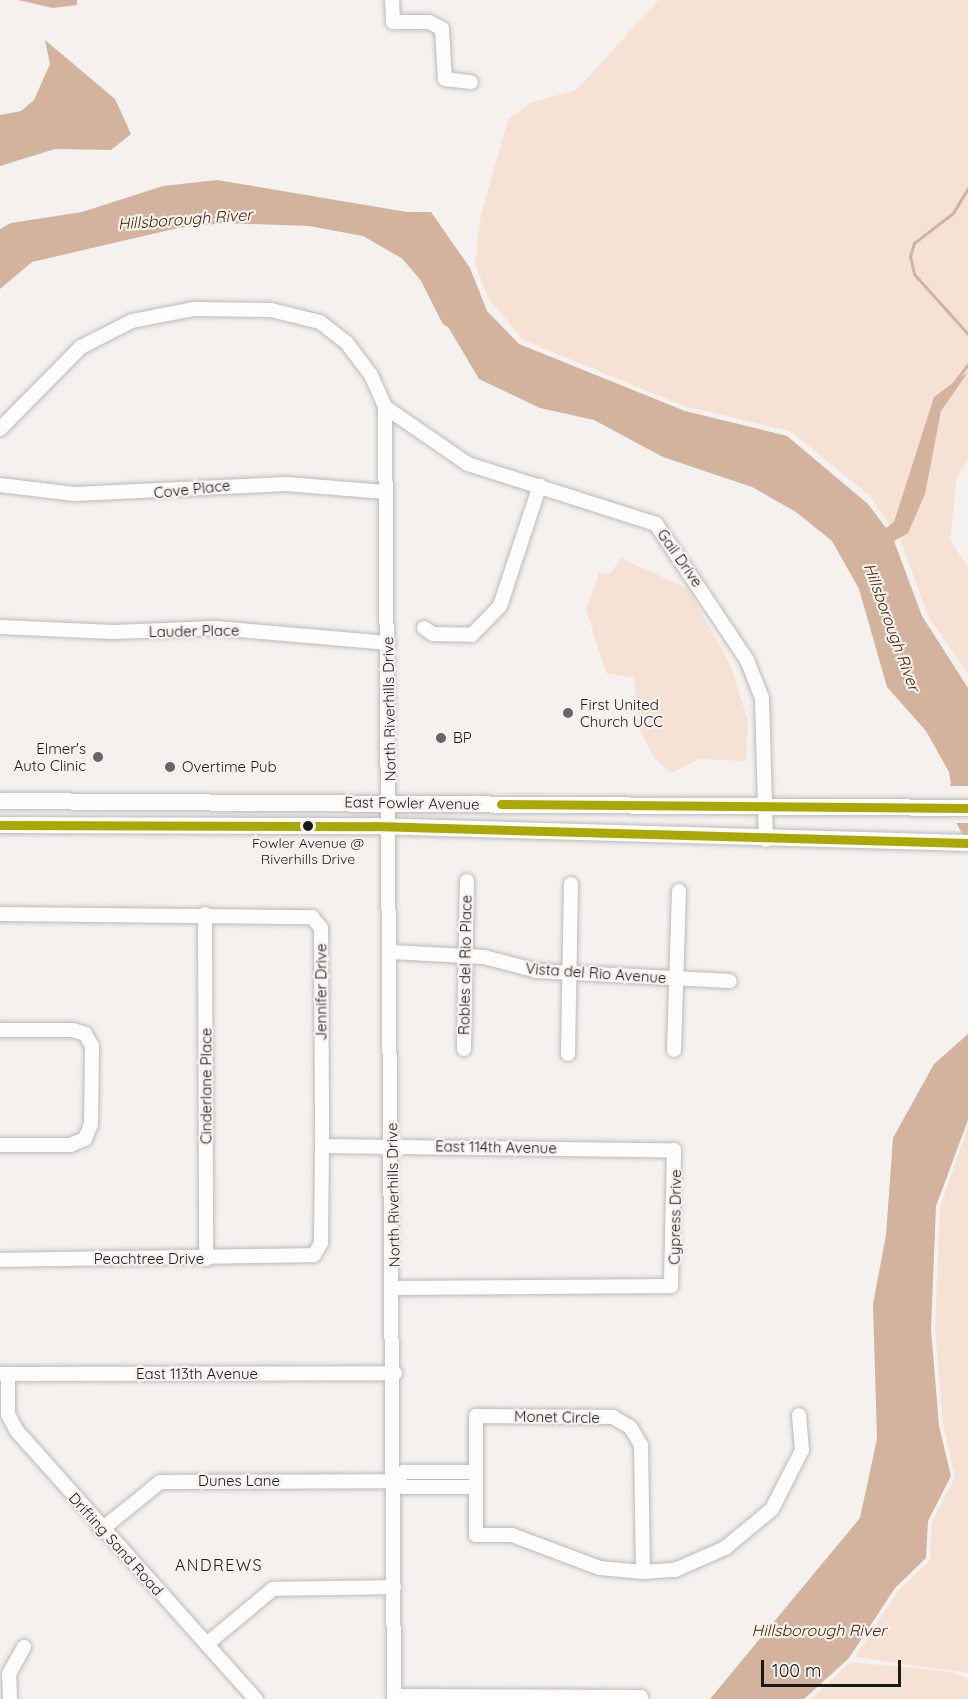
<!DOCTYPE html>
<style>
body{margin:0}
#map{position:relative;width:968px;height:1699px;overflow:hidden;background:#f4f1ef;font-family:Quicksand,sans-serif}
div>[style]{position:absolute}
.green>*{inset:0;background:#f6e2d4}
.water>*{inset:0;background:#d3b39d}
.pier>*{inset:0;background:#f4f1ef}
.stream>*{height:3px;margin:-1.5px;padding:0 1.5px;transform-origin:1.5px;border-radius:1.5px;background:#d3b39d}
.river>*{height:16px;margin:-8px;padding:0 8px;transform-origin:8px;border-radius:8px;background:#d3b39d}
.roads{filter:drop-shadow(0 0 2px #bdbbb9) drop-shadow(0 0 2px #bdbbb9)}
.minor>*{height:14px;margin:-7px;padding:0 7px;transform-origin:7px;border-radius:7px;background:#fdfdfd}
.major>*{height:16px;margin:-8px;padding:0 8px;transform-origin:8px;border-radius:8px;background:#fdfdfd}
.bus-1>*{height:9px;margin:-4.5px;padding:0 4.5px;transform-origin:4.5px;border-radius:4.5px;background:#a9a805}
.dots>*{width:16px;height:16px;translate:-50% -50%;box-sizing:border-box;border:3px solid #f5f1ee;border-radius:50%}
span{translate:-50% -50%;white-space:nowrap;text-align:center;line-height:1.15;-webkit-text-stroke:4.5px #f5f1ee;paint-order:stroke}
.bus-label{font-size:14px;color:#1c1a19}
.street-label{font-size:15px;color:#1c1a19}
.poi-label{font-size:15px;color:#1c1a19}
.left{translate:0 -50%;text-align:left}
.right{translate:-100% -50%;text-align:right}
.water-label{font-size:16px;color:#4d2300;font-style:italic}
.neighbourhood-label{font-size:16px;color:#1c1a19;letter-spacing:1.5px}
.scale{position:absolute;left:761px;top:1660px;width:140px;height:27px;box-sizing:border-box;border:3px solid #1c1a19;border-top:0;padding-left:8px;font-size:18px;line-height:21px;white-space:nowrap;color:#1c1a19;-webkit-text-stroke:4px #f5f1ee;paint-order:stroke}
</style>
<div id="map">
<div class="green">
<div style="clip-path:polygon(659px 0,968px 0,968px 461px,957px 475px,950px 540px,968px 567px,968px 674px,928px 616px,901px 542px,870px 496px,790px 431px,684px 406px,523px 340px,488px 298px,475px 263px,481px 215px,508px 120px,530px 103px,576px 90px)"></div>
<div style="clip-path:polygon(621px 558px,688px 589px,730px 664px,748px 721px,746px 761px,700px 759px,672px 773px,654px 758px,640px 730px,634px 678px,606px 673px,586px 609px,599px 573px,610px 574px)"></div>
<div style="clip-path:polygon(968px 1127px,968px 1673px,855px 1657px,898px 1591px,930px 1560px,932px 1522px,955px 1477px,943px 1425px,935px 1329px,940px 1207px)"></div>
<div style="clip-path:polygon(851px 1662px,951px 1672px,968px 1678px,968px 1699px,811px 1699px)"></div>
</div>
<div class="water">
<div style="clip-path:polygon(18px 0,77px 0,77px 5px,53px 8px)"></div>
<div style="clip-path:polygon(45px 40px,115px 99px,131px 134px,111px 150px,55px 149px,0 166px,0 115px,21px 111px,34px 100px,50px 64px)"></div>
<div style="clip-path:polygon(217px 180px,407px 212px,431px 212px,470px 268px,487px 311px,519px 344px,685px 411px,787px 436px,868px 504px,886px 528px,894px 522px,934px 397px,968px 372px,941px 411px,925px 494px,908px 533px,894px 541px,922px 616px,968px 688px,968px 844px,942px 797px,951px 784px,949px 772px,926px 731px,887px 687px,859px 589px,832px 541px,796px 512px,752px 487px,663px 457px,594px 420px,540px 408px,479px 379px,441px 315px,436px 278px,363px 236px,309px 226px,224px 223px,178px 228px,32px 262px,0 289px,0 229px,11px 223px,82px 212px,163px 186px)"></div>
<div style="clip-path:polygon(968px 1034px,968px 1120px,936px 1206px,931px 1329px,939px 1426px,951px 1476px,928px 1521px,926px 1558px,895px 1588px,849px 1658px,804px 1699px,710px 1699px,860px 1518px,877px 1439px,873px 1304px,886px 1235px,893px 1138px,934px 1064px)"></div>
</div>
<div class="pier">
<div style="clip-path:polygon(946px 786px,968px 786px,968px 823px,953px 823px,939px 798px)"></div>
</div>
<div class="stream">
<div style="left:968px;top:188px;width:29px;rotate:121deg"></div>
<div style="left:953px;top:213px;width:49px;rotate:142.4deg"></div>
<div style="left:914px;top:243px;width:14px;rotate:107deg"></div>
<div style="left:910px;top:256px;width:18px;rotate:77deg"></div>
<div style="left:914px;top:274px;width:81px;rotate:48deg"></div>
<div style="left:953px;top:384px;width:25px;rotate:-53deg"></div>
</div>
<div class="river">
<div style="left:409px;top:254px;width:30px;rotate:50deg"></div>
<div style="left:428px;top:277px;width:47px;rotate:63.4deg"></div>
</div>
<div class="roads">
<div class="minor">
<div style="left:392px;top:0;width:22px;rotate:87deg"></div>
<div style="left:393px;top:22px;width:36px"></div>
<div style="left:429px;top:22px;width:15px;rotate:28deg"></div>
<div style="left:442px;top:29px;width:50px;rotate:86.6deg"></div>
<div style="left:445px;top:79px;width:26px;rotate:7deg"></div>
<div style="left:385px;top:407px;width:101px;rotate:34.5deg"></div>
<div style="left:468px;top:464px;width:197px;rotate:17.7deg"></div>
<div style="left:656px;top:524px;width:164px;rotate:56.2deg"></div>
<div style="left:747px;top:660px;width:41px;rotate:68.5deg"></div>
<div style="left:762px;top:698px;width:142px;rotate:88.4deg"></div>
<div style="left:0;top:429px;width:115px;rotate:-45.4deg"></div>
<div style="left:81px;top:347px;width:57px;rotate:-27deg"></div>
<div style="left:132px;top:321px;width:62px;rotate:-11.1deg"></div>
<div style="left:193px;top:309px;width:78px;rotate:0.7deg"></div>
<div style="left:271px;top:310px;width:50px;rotate:13.8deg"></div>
<div style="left:320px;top:322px;width:33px;rotate:38deg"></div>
<div style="left:346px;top:342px;width:41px;rotate:52.9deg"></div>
<div style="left:371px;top:375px;width:35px;rotate:66deg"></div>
<div style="left:385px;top:407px;width:1292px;rotate:89.6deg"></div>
<div style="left:0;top:485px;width:75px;rotate:6.9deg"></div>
<div style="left:74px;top:494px;width:213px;rotate:-2.7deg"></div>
<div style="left:287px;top:484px;width:98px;rotate:4.7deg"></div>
<div style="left:0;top:627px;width:114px;rotate:2.5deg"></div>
<div style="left:114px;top:632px;width:102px;rotate:-2.2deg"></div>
<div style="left:216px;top:628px;width:173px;rotate:5deg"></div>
<div style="left:424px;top:628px;width:11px;rotate:34deg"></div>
<div style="left:433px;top:634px;width:39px;rotate:1deg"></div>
<div style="left:472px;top:635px;width:40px;rotate:-46deg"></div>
<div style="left:500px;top:606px;width:127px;rotate:-71.7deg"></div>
<div style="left:0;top:914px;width:312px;rotate:0.6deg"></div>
<div style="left:312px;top:917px;width:14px;rotate:51deg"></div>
<div style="left:321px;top:928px;width:218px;rotate:89.7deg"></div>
<div style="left:322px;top:1146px;width:97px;rotate:90.6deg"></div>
<div style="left:321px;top:1243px;width:14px;rotate:120deg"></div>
<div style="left:314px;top:1255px;width:314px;rotate:179.1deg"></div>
<div style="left:205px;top:914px;width:345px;rotate:89.8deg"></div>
<div style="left:392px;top:952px;width:92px;rotate:3.1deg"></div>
<div style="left:484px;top:957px;width:55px;rotate:14.8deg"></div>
<div style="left:537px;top:971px;width:193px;rotate:3deg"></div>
<div style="left:0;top:1030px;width:73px"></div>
<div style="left:73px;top:1030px;width:13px;rotate:18deg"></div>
<div style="left:85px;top:1034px;width:14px;rotate:60deg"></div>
<div style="left:92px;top:1046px;width:78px;rotate:90.7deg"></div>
<div style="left:91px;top:1124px;width:16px;rotate:112deg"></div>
<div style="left:85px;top:1139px;width:16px;rotate:158deg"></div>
<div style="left:70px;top:1145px;width:70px;rotate:180deg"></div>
<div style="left:464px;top:1049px;width:168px;rotate:-89deg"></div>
<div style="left:674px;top:1050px;width:159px;rotate:-88.2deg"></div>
<div style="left:568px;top:1054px;width:170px;rotate:-89deg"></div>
<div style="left:322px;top:1146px;width:352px;rotate:0.7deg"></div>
<div style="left:674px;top:1150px;width:136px;rotate:91.3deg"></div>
<div style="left:671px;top:1286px;width:276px;rotate:179.6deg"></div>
<div style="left:0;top:1374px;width:395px;rotate:-0.1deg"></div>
<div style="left:8px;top:1374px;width:40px;rotate:90deg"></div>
<div style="left:8px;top:1414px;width:18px;rotate:63deg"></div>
<div style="left:16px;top:1430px;width:361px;rotate:48.3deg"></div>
<div style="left:395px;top:1481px;width:13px;rotate:-45deg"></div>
<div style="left:404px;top:1472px;width:72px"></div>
<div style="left:101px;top:1530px;width:76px;rotate:-39.1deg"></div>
<div style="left:160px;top:1482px;width:235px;rotate:-0.2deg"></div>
<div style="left:395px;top:1481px;width:11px;rotate:34deg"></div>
<div style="left:404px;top:1487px;width:72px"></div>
<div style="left:643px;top:1572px;width:127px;rotate:-90.9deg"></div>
<div style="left:641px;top:1445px;width:21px;rotate:-121deg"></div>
<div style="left:630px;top:1427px;width:20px;rotate:-150deg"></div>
<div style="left:613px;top:1417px;width:137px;rotate:-179.6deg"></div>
<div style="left:476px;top:1416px;width:119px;rotate:90deg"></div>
<div style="left:476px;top:1535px;width:36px"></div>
<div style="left:512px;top:1535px;width:94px;rotate:20.6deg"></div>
<div style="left:600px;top:1568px;width:43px;rotate:5.3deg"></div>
<div style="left:643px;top:1572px;width:32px;rotate:-4deg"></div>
<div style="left:675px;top:1570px;width:55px;rotate:-23.7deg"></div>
<div style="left:725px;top:1548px;width:61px;rotate:-39.7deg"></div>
<div style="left:772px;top:1509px;width:66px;rotate:-63deg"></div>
<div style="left:802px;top:1450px;width:35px;rotate:-95deg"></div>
<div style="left:208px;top:1643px;width:85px;rotate:-39.7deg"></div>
<div style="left:273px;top:1589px;width:121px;rotate:-0.9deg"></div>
<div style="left:394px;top:1696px;width:247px;rotate:0.2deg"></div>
<div style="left:10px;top:1699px;width:25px;rotate:-92deg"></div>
<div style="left:9px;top:1674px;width:31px;rotate:-61deg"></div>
</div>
<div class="major">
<div style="left:0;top:801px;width:968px;rotate:0.41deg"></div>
<div style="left:0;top:825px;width:374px;rotate:0.2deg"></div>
<div style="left:374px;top:826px;width:594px;rotate:1.64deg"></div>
</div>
</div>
<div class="bus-1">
<div style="left:501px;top:804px;width:467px;rotate:0.5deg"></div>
<div style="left:0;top:825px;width:374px;rotate:0.2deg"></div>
<div style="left:374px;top:826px;width:594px;rotate:1.64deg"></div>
</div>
<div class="dots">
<div style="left:568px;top:713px;background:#686564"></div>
<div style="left:441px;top:738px;background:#686564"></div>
<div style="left:98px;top:757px;background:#686564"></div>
<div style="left:170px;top:767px;background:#686564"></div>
<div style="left:308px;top:826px;background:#1c1a19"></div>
</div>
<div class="bus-label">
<span style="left:308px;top:851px">Fowler Avenue @<br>Riverhills Drive</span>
</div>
<div class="street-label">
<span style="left:192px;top:489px;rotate:-6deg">Cove Place</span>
<span style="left:680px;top:558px;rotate:55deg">Gail Drive</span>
<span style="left:194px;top:631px;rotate:-1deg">Lauder Place</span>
<span style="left:389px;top:709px;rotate:-91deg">North Riverhills Drive</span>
<span style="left:412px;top:803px;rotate:1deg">East Fowler Avenue</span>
<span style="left:465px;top:965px;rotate:-89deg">Robles del Rio Place</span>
<span style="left:596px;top:973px;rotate:4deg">Vista del Rio Avenue</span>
<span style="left:321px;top:992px;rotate:-90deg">Jennifer Drive</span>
<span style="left:206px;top:1086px;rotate:-90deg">Cinderlane Place</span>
<span style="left:496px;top:1147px;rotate:1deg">East 114th Avenue</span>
<span style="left:393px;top:1195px;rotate:-91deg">North Riverhills Drive</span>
<span style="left:675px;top:1217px;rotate:-89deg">Cypress Drive</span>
<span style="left:149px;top:1259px">Peachtree Drive</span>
<span style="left:197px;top:1374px">East 113th Avenue</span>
<span style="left:557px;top:1417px;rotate:1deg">Monet Circle</span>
<span style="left:239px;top:1481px">Dunes Lane</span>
<span style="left:116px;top:1544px;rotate:48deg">Drifting Sand Road</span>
</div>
<div class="poi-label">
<span class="left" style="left:580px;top:713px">First United<br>Church UCC</span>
<span class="left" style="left:453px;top:738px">BP</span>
<span class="right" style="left:86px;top:757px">Elmer's<br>Auto Clinic</span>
<span class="left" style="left:182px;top:767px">Overtime Pub</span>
</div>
<div class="water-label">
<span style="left:185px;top:219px;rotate:-4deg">Hillsborough River</span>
<span style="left:892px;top:627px;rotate:70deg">Hillsborough River</span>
<span style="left:819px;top:1630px">Hillsborough River</span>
</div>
<div class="neighbourhood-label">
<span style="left:219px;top:1565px">ANDREWS</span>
</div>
<div class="scale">100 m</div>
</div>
